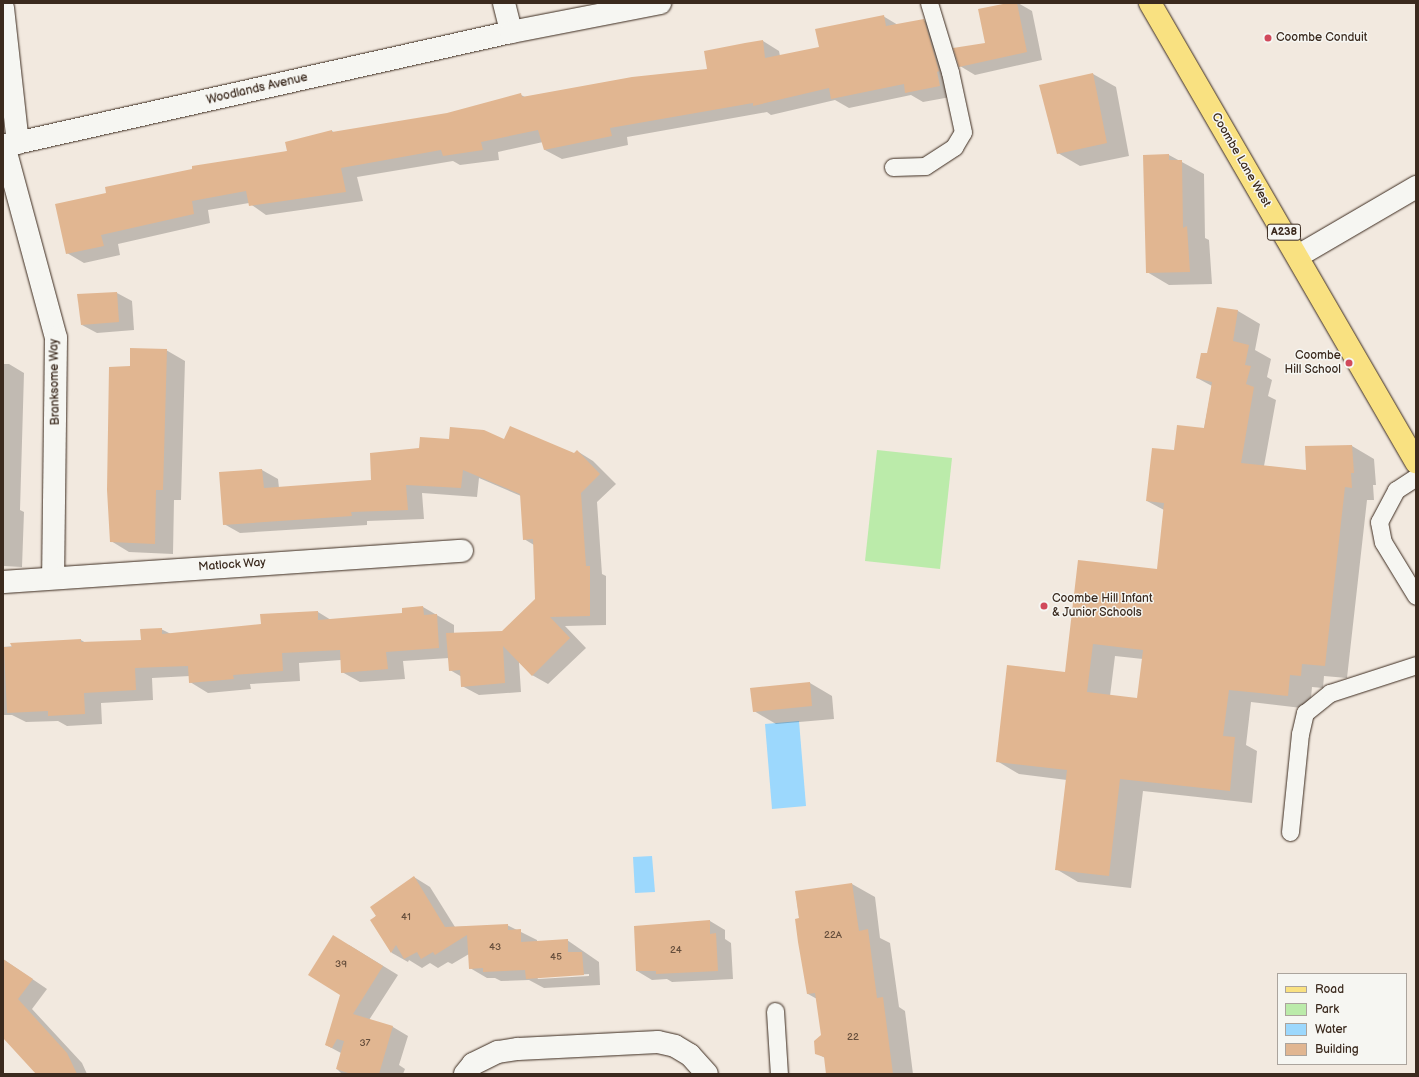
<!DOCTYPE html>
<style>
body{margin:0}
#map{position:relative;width:1419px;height:1077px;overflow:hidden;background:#f2e9df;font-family:"Balsamiq Sans",sans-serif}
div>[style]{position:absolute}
.green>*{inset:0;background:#bbebaa}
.water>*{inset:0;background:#9cd8fd}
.shadow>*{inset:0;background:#0003}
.building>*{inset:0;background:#e1b691}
.roads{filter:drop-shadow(0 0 1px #3b2a1e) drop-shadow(0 0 1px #3b2a1e)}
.service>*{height:17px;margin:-8.5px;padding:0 8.5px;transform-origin:8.5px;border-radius:8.5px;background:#f6f6f2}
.minor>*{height:22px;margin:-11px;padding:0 11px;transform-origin:11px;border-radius:11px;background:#f6f6f2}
.primary>*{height:22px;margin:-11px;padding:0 11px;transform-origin:11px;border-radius:11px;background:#f9e181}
.dots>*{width:11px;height:11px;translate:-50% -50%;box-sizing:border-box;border:2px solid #f6f6f2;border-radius:50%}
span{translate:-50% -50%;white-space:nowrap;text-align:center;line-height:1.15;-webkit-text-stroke:3px #f6f6f2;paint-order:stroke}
.number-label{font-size:10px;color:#644d3b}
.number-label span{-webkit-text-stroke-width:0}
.shield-label span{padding:1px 3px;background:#f6f6f2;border:1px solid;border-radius:3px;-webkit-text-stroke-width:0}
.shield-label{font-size:11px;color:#3b2a1e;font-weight:700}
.poi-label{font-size:12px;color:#3b2a1e}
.left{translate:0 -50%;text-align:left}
.right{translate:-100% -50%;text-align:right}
.street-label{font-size:12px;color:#3b2a1e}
.frame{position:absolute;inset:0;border:4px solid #3b2a1e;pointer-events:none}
.legend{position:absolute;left:1277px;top:973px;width:130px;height:92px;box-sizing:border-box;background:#f6f6f2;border:1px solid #aba49d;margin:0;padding:5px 7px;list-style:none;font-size:12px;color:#3b2a1e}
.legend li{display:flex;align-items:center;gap:8px;height:20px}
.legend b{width:20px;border:1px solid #aba49d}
</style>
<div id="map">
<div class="green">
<div style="clip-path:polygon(877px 450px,952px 458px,940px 569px,865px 561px)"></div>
</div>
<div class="water">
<div style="clip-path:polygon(799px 721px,806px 806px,772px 809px,765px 724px)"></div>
<div style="clip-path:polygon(652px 856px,655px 892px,635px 893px,633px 857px)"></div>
</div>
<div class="shadow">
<div style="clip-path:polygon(1013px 3px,1018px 3px,1032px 11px,1042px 60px,975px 75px,960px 66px,986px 44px)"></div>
<div style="clip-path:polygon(883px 16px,898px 25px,923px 20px,940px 30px,956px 96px,923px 102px,911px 95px,849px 108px,835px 100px,771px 115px,767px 112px,627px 137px,628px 145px,562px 159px,545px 150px,543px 142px,498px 152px,499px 160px,460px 165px,453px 161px,357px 177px,363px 201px,266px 215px,249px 203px,208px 210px,210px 223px,118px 244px,120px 255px,84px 263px,67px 253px,108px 194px,289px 151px,332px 131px,335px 133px,447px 114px,521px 95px,525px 97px,709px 70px,763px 41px,779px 51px,780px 56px,821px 48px)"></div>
<div style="clip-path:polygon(1093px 74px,1116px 87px,1129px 156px,1080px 166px,1058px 153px,1041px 86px)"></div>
<div style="clip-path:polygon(1169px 155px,1204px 174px,1205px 238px,1209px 240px,1212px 284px,1169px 285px,1147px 272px)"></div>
<div style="clip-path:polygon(117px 293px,132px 301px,134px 330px,97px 333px,82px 325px)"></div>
<div style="clip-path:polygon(evenodd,1218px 308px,1238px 311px,1260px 324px,1255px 350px,1271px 359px,1267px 377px,1272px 380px,1268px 396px,1276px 400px,1264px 466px,1307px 471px,1306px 447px,1352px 446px,1374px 459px,1376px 485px,1373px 485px,1374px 500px,1367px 500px,1347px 678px,1324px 676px,1323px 688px,1312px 687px,1310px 709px,1251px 702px,1246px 745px,1257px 751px,1252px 803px,1143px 791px,1131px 888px,1078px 882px,1056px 869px,1067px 780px,1019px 774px,997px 761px,1066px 673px,1158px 570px,1164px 510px,1147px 501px,1175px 451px,1204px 429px,1212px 386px,1197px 378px,1208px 354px,1218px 308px,1115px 656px,1143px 659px,1138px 699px,1110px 696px,1115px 656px)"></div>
<div style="clip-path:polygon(166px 350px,185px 361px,181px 500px,174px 500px,173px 554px,129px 552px,111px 541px)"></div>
<div style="clip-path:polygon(3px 364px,9px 364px,24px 373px,20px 510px,24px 512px,22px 567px,3px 566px)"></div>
<div style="clip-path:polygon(450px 440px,505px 440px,574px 455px,577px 451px,593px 461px,616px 484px,597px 502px,602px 574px,606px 576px,606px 625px,565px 626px,586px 648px,548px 684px,532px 675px,519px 662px,521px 692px,479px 695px,462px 686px,462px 677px,450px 670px,449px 658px,403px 661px,405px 679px,360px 682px,342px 672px,341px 660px,299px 663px,300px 681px,250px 684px,251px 689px,208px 693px,190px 682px,190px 676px,152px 678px,153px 700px,101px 703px,102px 724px,67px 726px,58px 721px,26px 722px,12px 715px,3px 715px,3px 647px,81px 640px,86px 643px,142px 641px,161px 629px,171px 634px,262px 625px,318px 612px,331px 620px,403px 614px,403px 609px,423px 607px,454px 625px,454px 634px,502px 632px,536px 599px,534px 545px,524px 539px,521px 496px,479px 478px,477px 497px,422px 493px,424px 519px,367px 521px,367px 525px,240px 533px,224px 524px,262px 470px,278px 479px,279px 488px,372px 481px,420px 449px)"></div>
<div style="clip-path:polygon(810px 683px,832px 696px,834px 719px,776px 724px,754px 711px)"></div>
<div style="clip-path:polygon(evenodd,414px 877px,430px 887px,455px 927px,507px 925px,537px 940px,537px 942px,567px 940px,599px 962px,600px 985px,544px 988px,529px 980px,501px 981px,495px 978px,487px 978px,470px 968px,469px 954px,452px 964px,448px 962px,438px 968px,430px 963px,422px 968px,409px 960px,408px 962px,392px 953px,372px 920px,414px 877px,589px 974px,589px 976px,538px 979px,537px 977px,589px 974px)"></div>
<div style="clip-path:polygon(852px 884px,875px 897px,880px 938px,890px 943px,899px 1007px,905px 1011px,913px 1074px,827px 1074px,825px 1058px,816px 1053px,822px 1036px,817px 999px,808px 994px,796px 892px)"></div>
<div style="clip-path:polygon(710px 921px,725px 930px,725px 939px,731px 943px,733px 979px,672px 982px,667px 979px,652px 980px,637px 971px)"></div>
<div style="clip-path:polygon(349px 945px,398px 975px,369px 1020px,393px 1027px,408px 1036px,399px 1065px,405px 1069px,403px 1074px,342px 1074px,337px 1069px,341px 1053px,326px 1045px,341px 995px)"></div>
<div style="clip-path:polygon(3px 959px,47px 989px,32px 1009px,82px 1063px,87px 1074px,37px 1074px,3px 1036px)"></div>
</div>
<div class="building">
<div style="clip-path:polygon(1008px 3px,1017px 3px,1027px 52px,959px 67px,953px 48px,985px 43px,978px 9px)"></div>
<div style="clip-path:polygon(884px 15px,886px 26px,924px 19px,939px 71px,937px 72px,940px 86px,905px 93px,904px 84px,831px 99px,829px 88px,753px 106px,753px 103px,610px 128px,612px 136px,544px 150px,538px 130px,481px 142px,483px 150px,443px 156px,441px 150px,341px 168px,346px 192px,249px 206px,246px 191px,192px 201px,194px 214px,101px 235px,104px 246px,66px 254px,55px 204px,106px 193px,105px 187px,192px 169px,192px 166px,287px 151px,285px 142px,332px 130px,332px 132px,447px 113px,521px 93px,522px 97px,632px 77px,707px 69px,704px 51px,745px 43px,763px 40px,765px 58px,819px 47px,815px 29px)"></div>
<div style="clip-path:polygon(1093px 73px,1107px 143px,1057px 154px,1039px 85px)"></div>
<div style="clip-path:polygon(1169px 154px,1169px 160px,1182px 160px,1183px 228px,1187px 226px,1190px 272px,1146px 273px,1143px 155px)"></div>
<div style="clip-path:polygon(117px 292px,119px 322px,81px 325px,77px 294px)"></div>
<div style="clip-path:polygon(evenodd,1217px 307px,1238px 310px,1233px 341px,1249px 345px,1245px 365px,1251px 366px,1246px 384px,1254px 387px,1241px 463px,1306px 470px,1305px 446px,1352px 445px,1354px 473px,1351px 473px,1352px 488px,1345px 487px,1325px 666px,1302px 664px,1301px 676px,1290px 675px,1288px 696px,1229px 690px,1223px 736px,1235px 737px,1230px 791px,1120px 779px,1109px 876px,1055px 870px,1067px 770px,996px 762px,1007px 665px,1065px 672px,1078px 560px,1157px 569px,1164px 503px,1146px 501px,1152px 448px,1174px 450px,1177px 425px,1204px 428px,1212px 382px,1196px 378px,1201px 353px,1207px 353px,1217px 307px,1093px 644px,1143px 650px,1137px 698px,1087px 692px,1093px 644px)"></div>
<div style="clip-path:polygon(130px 348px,167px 349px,163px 490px,156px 490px,155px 544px,110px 542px,107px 490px,109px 367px,130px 366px)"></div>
<div style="clip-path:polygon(510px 426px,574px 453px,577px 450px,600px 474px,581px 493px,586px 566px,590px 566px,590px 616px,550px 617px,570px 638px,532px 676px,503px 646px,505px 683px,461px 687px,460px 670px,449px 671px,446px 633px,502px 631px,535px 599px,533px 539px,523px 540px,520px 494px,463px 470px,461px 488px,406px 485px,408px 510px,351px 512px,352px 516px,223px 525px,219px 472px,262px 469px,264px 488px,371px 480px,370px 453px,419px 448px,420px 437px,449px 439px,450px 427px,484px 430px,504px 439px)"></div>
<div style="clip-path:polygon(423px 606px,424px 615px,437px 614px,439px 648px,386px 652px,388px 669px,341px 673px,340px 650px,282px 653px,283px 671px,233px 675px,234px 679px,189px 683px,188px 666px,135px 668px,136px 690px,84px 693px,85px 714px,48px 716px,48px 711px,7px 713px,4px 647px,12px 647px,10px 643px,81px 639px,81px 642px,141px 640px,140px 629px,162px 628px,162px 634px,261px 624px,260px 614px,318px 611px,318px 620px,402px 613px,402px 608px)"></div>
<div style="clip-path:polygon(810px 682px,812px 706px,753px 712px,750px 688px)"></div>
<div style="clip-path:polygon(414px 876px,445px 927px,508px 924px,508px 930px,521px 929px,521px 942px,568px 939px,568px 952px,582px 952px,584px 975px,526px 979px,525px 970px,483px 972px,483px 968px,469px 969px,467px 935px,435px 955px,433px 952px,421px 959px,417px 952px,404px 959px,396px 945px,391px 953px,370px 920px,376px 916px,370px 907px)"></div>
<div style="clip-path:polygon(852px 883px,859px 931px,868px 929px,877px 998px,883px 997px,893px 1074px,826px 1074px,824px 1057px,815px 1054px,814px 1041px,821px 1035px,815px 993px,807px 994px,798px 942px,795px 919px,799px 918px,795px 891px)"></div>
<div style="clip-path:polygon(710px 920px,710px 934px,716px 933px,718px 971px,656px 974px,656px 971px,636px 971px,634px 926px)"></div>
<div style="clip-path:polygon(333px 935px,383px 966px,353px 1014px,393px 1026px,379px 1074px,351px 1074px,336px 1069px,344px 1041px,337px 1039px,332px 1048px,325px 1045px,340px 995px,308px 975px)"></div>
<div style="clip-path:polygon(3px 959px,33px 979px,18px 999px,67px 1053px,77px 1074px,36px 1074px,3px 1038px)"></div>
</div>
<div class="roads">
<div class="service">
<div style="left:893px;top:167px;width:32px;rotate:-2deg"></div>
<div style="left:925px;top:166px;width:35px;rotate:-33deg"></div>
<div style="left:954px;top:147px;width:17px;rotate:-59deg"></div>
<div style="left:963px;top:132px;width:61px;rotate:-102.2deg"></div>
<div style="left:950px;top:72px;width:72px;rotate:-106.9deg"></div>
<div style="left:1416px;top:477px;width:24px;rotate:147deg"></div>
<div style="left:1396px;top:490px;width:36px;rotate:118deg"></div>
<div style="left:1379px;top:522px;width:20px;rotate:79deg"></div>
<div style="left:1383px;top:542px;width:63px;rotate:58.6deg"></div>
<div style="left:1290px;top:832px;width:99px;rotate:-84.2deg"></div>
<div style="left:1300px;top:734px;width:22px;rotate:-77deg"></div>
<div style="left:1305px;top:713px;width:32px;rotate:-39deg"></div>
<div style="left:1330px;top:693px;width:90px;rotate:-18deg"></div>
<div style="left:775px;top:1011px;width:63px;rotate:86.4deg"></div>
</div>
<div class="minor">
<div style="left:504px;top:3px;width:30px;rotate:76deg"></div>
<div style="left:3px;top:8px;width:136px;rotate:83.7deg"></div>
<div style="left:4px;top:145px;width:200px;rotate:74.9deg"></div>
<div style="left:56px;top:338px;width:240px;rotate:90.7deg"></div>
<div style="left:3px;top:146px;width:521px;rotate:-12.65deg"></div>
<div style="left:511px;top:32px;width:152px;rotate:-11deg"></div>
<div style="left:1298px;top:256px;width:137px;rotate:-30.3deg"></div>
<div style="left:3px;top:582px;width:460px;rotate:-3.9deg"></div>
<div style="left:465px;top:1074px;width:13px;rotate:-51deg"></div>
<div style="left:473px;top:1064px;width:28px;rotate:-26deg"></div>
<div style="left:498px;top:1052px;width:20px;rotate:-9deg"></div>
<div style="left:518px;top:1049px;width:140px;rotate:-2.9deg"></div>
<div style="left:658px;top:1042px;width:17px;rotate:13deg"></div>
<div style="left:675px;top:1046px;width:17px;rotate:31deg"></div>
<div style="left:690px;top:1055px;width:25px;rotate:48deg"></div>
</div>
<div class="primary">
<div style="left:1150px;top:3px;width:531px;rotate:59.91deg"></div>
</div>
</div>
<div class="dots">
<div style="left:1268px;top:38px;background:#d1495b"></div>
<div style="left:1349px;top:363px;background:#d1495b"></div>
<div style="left:1044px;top:606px;background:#d1495b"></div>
</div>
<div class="number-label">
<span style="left:406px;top:918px">41</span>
<span style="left:833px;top:936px">22A</span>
<span style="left:495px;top:948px">43</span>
<span style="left:676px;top:951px">24</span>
<span style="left:556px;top:958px">45</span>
<span style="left:341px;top:965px">39</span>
<span style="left:853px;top:1038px">22</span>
<span style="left:365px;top:1044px">37</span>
</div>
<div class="shield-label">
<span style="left:1284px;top:232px">A238</span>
</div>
<div class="poi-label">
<span class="left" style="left:1276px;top:38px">Coombe Conduit</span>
<span class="right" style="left:1341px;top:363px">Coombe<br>Hill School</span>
<span class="left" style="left:1052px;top:606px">Coombe Hill Infant<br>&amp; Junior Schools</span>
</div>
<div class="street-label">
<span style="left:257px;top:89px;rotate:-13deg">Woodlands Avenue</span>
<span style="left:1241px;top:160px;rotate:60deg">Coombe Lane West</span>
<span style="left:55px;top:382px;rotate:-91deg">Branksome Way</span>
<span style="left:232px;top:565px;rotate:-4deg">Matlock Way</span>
</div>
<div class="frame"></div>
<ul class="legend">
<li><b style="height:5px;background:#f9e181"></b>Road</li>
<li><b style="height:11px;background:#bbebaa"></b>Park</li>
<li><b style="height:11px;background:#9cd8fd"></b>Water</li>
<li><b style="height:11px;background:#e1b691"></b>Building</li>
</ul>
</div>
